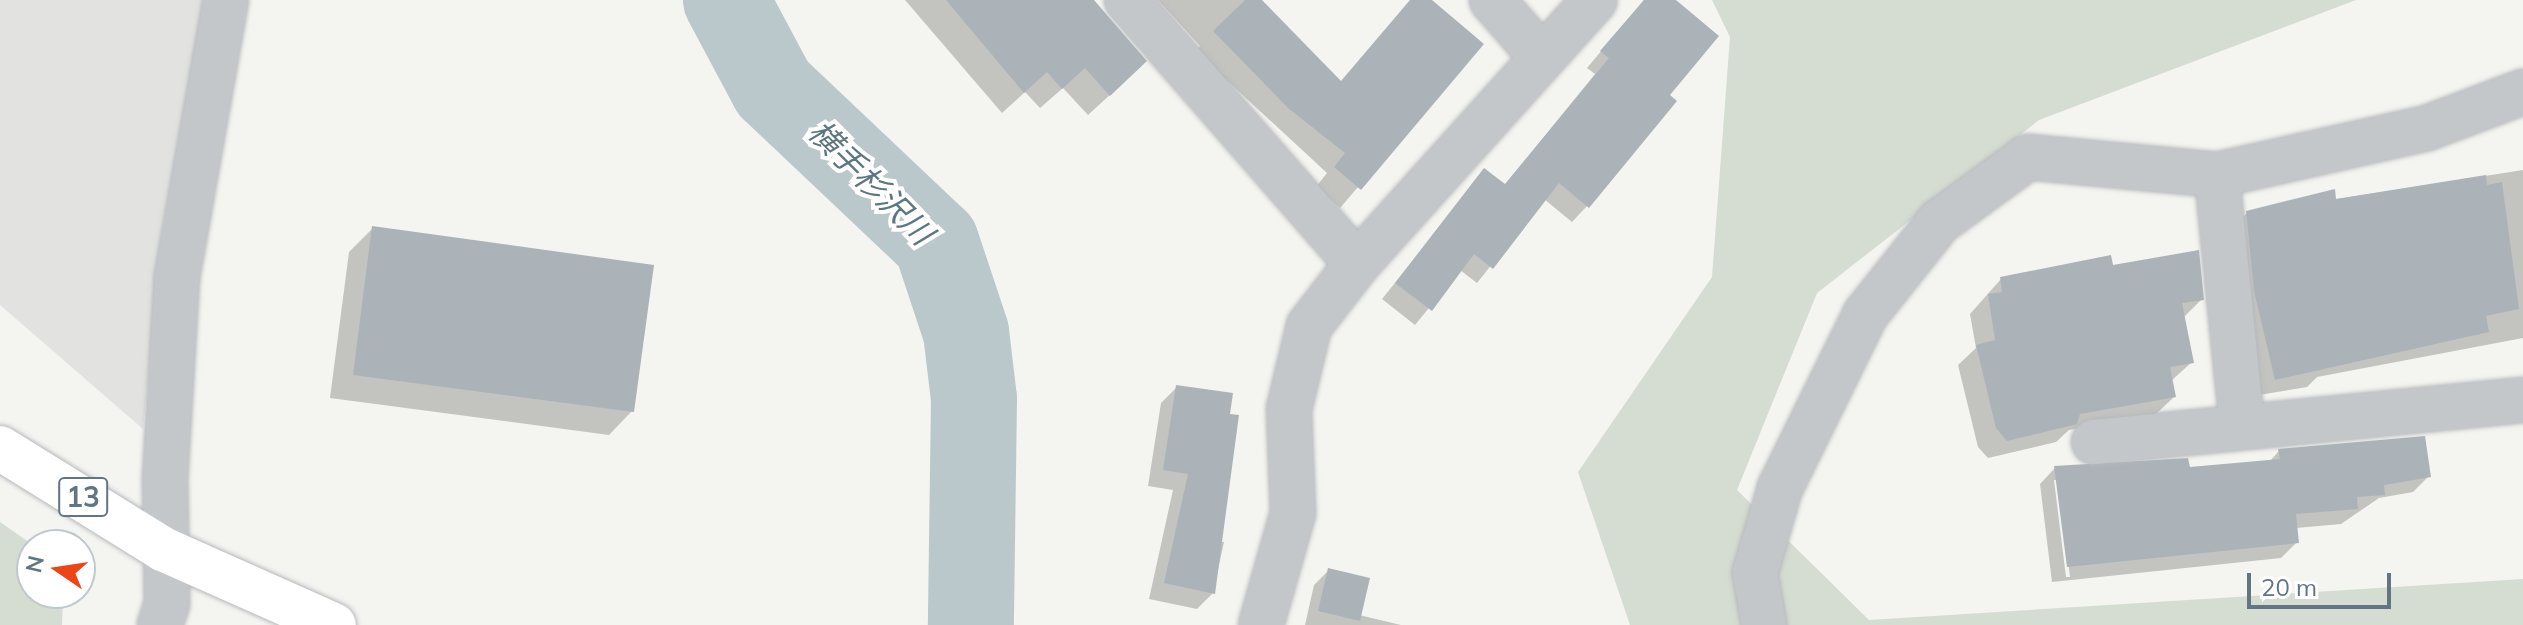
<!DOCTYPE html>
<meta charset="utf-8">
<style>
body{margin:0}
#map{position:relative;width:2523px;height:625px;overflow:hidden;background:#f4f4f0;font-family:Mulish,"Noto Sans JP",sans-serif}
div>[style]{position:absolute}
.built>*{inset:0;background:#e2e3e1}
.green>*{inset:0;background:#d5dcd1}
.shadow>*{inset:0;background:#0003}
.river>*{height:86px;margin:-43px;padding:0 43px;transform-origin:43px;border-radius:43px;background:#bac7cb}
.building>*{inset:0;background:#abb3b8}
.roads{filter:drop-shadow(0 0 2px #b6b9bc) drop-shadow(0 0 2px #b6b9bc)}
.street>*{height:44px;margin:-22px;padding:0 22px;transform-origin:22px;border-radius:22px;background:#c4c7ca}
.highway>*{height:44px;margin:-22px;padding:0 22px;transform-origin:22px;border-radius:22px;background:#fff}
span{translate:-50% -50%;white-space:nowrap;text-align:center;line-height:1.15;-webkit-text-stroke:8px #fff;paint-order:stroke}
.shield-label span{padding:2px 6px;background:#fff;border:2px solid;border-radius:6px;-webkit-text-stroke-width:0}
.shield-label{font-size:28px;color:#627583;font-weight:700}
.water-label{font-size:32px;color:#5d7780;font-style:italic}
.north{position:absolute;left:16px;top:529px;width:80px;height:80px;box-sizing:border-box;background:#fff;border:2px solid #c0c8cd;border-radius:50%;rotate:283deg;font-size:22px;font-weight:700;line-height:32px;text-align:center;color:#627583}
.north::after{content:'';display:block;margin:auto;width:28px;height:36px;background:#ec4518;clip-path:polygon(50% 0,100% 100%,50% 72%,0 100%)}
.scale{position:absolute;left:2247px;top:573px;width:144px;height:36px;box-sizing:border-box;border:4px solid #627583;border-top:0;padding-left:10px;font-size:24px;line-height:28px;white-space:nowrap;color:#627583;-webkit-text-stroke:6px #fff;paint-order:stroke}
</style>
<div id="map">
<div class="built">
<div style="clip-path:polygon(0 0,207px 0,162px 230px,143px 429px,0 305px)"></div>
</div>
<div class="green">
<div style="clip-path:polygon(1712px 0,2356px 0,2039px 120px,1817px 293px,1737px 490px,1869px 620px,2523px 579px,2523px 625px,1630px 625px,1578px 472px,1712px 277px,1730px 37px)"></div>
<div style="clip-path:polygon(0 522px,33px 545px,32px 593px,63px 593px,62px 625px,0 625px)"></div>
</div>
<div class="shadow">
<div style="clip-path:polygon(905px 0,1090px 0,1124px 82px,1088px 115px,1063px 88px,1040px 108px,1025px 92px,1002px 113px)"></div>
<div style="clip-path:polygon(1158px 0,1260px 0,1340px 83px,1411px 0,1429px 0,1481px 44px,1340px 208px,1316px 187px,1327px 173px,1195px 51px,1200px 46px)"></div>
<div style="clip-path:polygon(1644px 0,1672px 0,1667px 96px,1587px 206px,1572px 222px,1544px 199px,1477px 283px,1460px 270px,1415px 325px,1382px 299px,1485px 171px,1504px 186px,1595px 74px,1587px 68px)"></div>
<div style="clip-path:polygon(2523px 170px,2523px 338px,2317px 377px,2307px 387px,2259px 395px,2230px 229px,2247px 213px)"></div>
<div style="clip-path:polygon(373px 228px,632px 411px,609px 435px,330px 398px,349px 252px)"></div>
<div style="clip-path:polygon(2111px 268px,2202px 299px,2183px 318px,2192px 362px,2171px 381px,2174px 397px,2155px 415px,2069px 430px,2056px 442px,1988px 458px,1978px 447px,1958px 365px,1976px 348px,1970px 314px,2001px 279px)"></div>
<div style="clip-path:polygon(1177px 387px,1228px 415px,1217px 541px,1224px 542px,1213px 593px,1197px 609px,1149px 599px,1173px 490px,1148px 486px,1161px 403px)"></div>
<div style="clip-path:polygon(evenodd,2279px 451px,2429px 476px,2413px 492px,2379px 498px,2341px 524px,2296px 528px,2297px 542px,2281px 558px,2052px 582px,2040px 484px,2055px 468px,2188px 469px,2269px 462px,2279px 451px,2054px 480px,2058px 480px,2070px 577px,2066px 577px,2054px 480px)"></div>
<div style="clip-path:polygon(1329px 570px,1359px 615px,1401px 625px,1305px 625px,1314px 585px)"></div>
</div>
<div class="river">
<div style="left:726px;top:0;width:100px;rotate:61.9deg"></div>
<div style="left:773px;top:88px;width:224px;rotate:43.4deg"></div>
<div style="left:936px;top:242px;width:95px;rotate:71.6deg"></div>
<div style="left:966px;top:332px;width:67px;rotate:83.2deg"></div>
<div style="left:974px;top:399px;width:226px;rotate:90.8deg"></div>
</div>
<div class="building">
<div style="clip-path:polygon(946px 0,1094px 0,1147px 61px,1110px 96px,1085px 68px,1062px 89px,1047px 72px,1024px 93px)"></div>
<div style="clip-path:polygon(1245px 0,1262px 0,1341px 81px,1410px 0,1432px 0,1484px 44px,1361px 190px,1334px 167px,1345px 153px,1288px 108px,1213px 31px)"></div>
<div style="clip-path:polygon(1644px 0,1676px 0,1719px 36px,1670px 95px,1677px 101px,1589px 208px,1559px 183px,1493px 269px,1474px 254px,1432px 311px,1395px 283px,1484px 168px,1505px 184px,1609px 58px,1600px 51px)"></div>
<div style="clip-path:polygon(2486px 175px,2487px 185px,2502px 182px,2519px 309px,2486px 316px,2489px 332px,2275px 380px,2254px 291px,2246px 211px,2335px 189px,2336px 199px)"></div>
<div style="clip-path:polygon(372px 226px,654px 265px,634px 412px,353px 375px)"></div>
<div style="clip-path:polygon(2199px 250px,2204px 300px,2182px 303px,2194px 363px,2170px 367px,2176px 397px,2080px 414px,2077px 424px,2007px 441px,1996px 428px,1976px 345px,1995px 340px,1988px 294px,2002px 292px,2000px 277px,2111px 255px,2113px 265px)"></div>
<div style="clip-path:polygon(1176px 385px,1233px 393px,1230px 414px,1239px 415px,1215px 594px,1164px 583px,1188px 474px,1163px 470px)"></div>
<div style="clip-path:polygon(2425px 436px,2431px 477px,2384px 485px,2385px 495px,2357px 497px,2358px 509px,2296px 514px,2299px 543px,2067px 567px,2054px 466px,2188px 458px,2190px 467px,2280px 459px,2278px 449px)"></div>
<div style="clip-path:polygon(1328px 568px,1370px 578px,1360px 621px,1318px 611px)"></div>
</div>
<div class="roads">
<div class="street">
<div style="left:1127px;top:0;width:350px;rotate:48.9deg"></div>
<div style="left:1357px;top:264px;width:78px;rotate:127.7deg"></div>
<div style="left:1309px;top:326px;width:85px;rotate:103.5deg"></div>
<div style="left:1289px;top:409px;width:104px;rotate:87.8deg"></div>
<div style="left:1293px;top:513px;width:116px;rotate:105.9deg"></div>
<div style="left:1492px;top:0;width:73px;rotate:48.9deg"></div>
<div style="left:2217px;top:175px;width:253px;rotate:84.3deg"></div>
<div style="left:1357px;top:264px;width:355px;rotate:-48deg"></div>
<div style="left:2094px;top:442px;width:431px;rotate:-5.6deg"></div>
<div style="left:160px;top:625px;width:23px;rotate:-72deg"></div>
<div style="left:167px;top:603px;width:124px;rotate:-90.9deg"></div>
<div style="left:165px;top:479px;width:202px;rotate:-86.6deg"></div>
<div style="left:177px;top:277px;width:281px;rotate:-80deg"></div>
<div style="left:1764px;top:625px;width:53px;rotate:-99.8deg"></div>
<div style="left:1755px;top:573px;width:89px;rotate:-73.6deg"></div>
<div style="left:1780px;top:488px;width:193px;rotate:-63.8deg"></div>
<div style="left:1865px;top:315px;width:119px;rotate:-51.5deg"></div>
<div style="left:1939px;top:222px;width:110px;rotate:-36.1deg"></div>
<div style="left:2028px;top:157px;width:190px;rotate:5.4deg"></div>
<div style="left:2217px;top:175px;width:215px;rotate:-12.6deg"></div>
<div style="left:2427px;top:128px;width:103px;rotate:-20.6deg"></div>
</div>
<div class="highway">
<div style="left:0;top:448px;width:192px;rotate:31.8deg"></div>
<div style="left:163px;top:549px;width:187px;rotate:24deg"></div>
</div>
</div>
<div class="shield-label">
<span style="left:83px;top:497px">13</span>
</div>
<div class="water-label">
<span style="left:871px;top:182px;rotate:45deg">横手杉沢川</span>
</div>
<div class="north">N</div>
<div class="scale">20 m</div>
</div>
